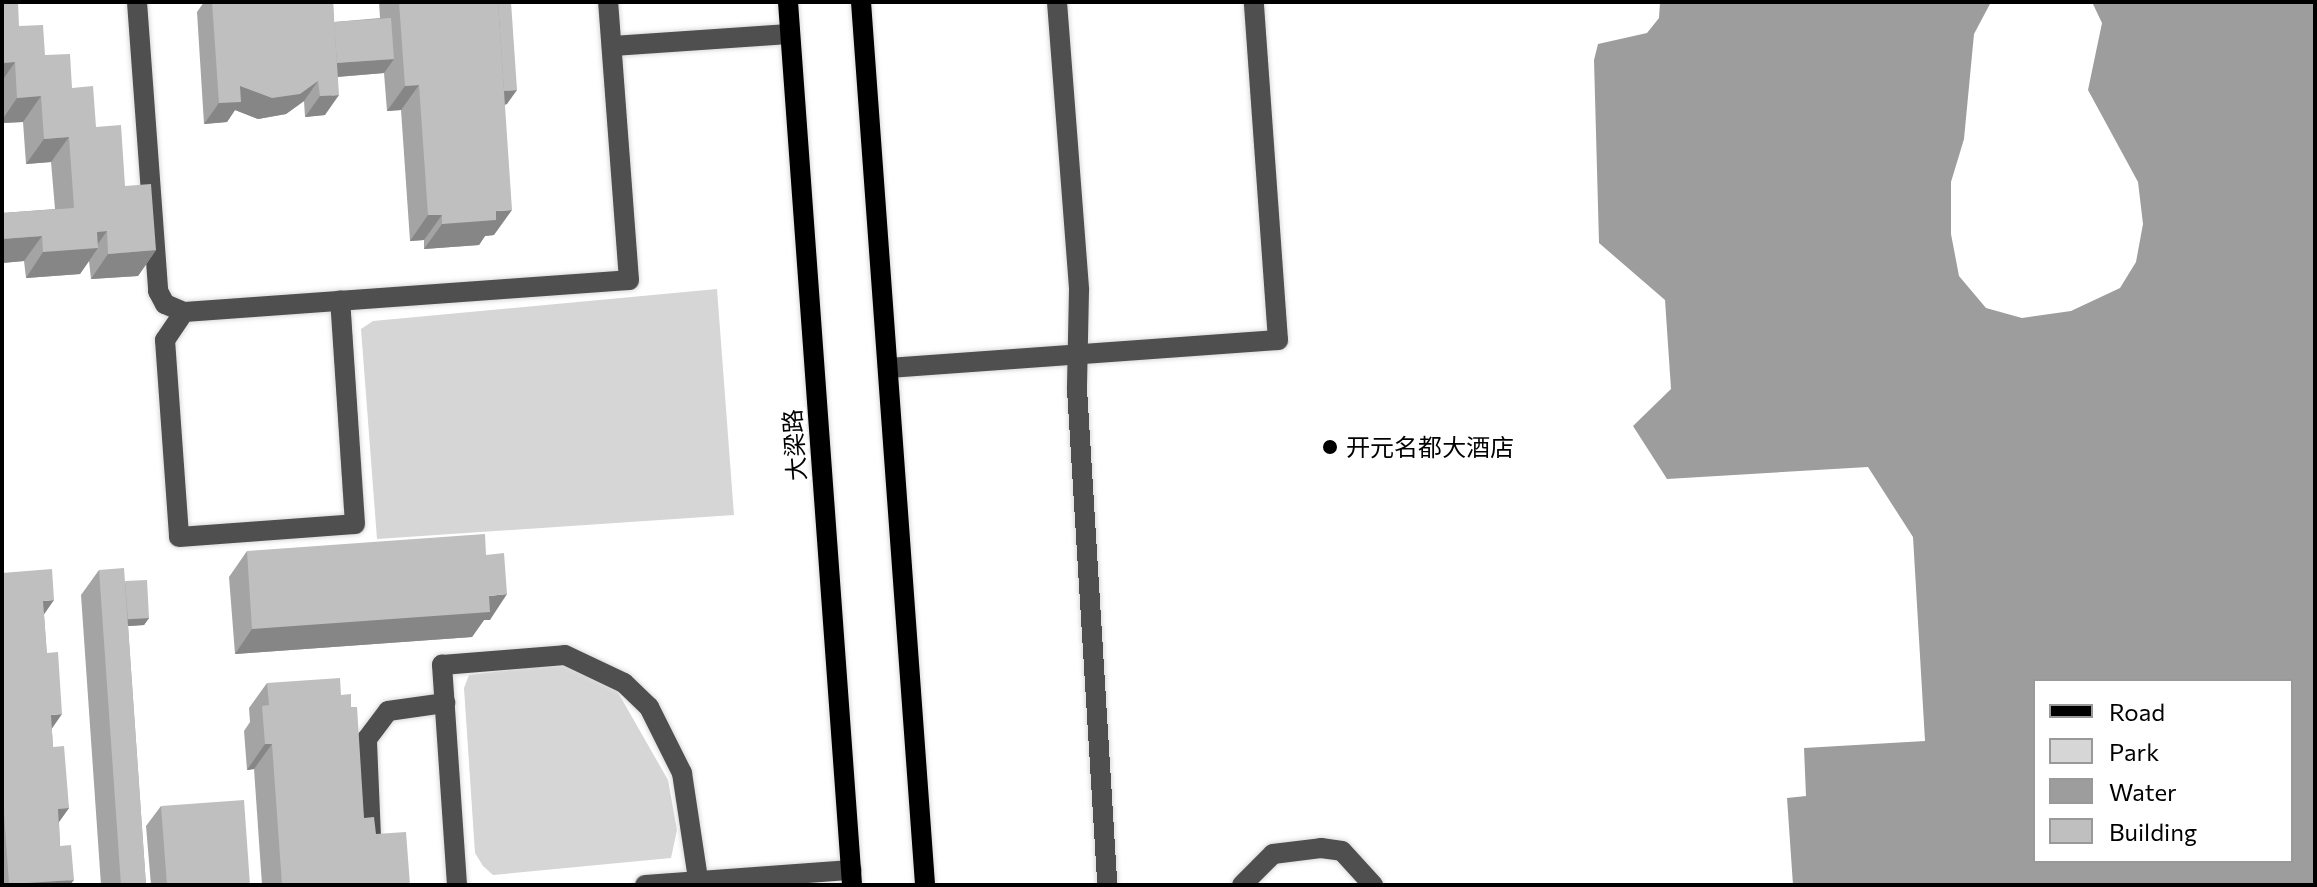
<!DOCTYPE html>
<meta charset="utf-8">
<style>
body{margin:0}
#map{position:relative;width:2317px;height:887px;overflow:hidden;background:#fff;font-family:Commissioner,"Noto Sans SC",sans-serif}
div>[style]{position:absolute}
.green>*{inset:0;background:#d6d6d6}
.water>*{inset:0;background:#9d9d9d}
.roads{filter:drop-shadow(0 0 2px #dbdbdb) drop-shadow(0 0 2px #dbdbdb)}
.minor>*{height:20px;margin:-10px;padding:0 10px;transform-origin:10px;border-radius:10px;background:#4f4f4f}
.major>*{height:20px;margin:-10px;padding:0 10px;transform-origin:10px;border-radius:10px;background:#000}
.wall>*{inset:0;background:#a4a4a4}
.shaded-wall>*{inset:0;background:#868686}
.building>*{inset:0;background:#bfbfbf}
.dots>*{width:22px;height:22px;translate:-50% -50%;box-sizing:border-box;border:4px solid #fff;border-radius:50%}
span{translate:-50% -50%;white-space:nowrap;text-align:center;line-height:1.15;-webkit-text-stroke:7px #fff;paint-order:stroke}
.street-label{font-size:24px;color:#000}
.poi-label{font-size:24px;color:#000}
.left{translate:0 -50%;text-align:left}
.frame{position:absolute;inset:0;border:4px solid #000;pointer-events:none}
.legend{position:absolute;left:2033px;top:679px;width:260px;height:184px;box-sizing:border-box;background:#fff;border:2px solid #999;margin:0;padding:10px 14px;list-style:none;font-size:24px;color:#000}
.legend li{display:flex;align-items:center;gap:16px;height:40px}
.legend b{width:40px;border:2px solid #999}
</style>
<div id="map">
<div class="green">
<div style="clip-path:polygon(717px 289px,734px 515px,377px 539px,361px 329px,373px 321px)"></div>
<div style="clip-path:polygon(543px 666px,577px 666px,616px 689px,668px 780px,677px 830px,671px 858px,493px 875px,483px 866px,475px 853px,464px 688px,469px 675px)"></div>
</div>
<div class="water">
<div style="clip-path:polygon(evenodd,1660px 2px,1991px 2px,1974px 34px,1964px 139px,1951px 182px,1951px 234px,1959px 276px,1986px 308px,2022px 318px,2071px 311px,2120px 288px,2136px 262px,2143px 224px,2138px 182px,2088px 90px,2102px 23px,2092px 2px,2315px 2px,2315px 885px,1793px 885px,1787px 798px,1806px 796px,1804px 748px,1925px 741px,1913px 537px,1868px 467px,1667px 479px,1633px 426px,1671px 389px,1665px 300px,1599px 243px,1594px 60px,1598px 44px,1647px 33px,1659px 18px,1660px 2px,2035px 681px,2291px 681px,2291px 861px,2035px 861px,2035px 681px)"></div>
</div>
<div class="roads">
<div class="minor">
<div style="left:137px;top:2px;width:290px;rotate:85.8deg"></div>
<div style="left:158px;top:291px;width:15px;rotate:62deg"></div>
<div style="left:165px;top:304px;width:21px;rotate:23deg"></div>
<div style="left:184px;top:312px;width:446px;rotate:-4.1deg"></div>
<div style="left:629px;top:280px;width:279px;rotate:-94.3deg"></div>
<div style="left:1057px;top:2px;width:289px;rotate:85.6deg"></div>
<div style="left:1079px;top:290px;width:99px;rotate:91.2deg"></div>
<div style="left:1077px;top:389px;width:497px;rotate:86.5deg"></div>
<div style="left:612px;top:46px;width:178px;rotate:-3.9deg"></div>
<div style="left:184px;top:312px;width:34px;rotate:124deg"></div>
<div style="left:165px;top:340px;width:197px;rotate:85.9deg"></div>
<div style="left:179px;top:537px;width:176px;rotate:-4.2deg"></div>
<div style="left:355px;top:524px;width:224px;rotate:-93.8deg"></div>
<div style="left:888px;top:368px;width:391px;rotate:-4.1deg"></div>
<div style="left:1278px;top:340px;width:339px;rotate:-94.1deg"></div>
<div style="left:373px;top:885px;width:146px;rotate:-92.4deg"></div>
<div style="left:367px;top:739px;width:35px;rotate:-53deg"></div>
<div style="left:388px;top:711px;width:58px;rotate:-8deg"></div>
<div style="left:457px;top:885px;width:221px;rotate:-93.9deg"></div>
<div style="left:442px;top:665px;width:123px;rotate:-4.6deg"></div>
<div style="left:565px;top:655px;width:65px;rotate:25.4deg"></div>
<div style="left:624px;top:683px;width:35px;rotate:44deg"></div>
<div style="left:649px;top:707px;width:74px;rotate:63.4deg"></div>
<div style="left:682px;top:773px;width:113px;rotate:81.4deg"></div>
<div style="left:645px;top:885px;width:207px;rotate:-4.2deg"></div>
<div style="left:1242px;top:885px;width:44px;rotate:-45deg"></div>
<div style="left:1273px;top:854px;width:48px;rotate:-7.1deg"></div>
<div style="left:1321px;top:848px;width:21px;rotate:8deg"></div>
<div style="left:1342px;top:851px;width:46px;rotate:47.6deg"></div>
</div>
<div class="major">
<div style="left:788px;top:2px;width:885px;rotate:85.85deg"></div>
<div style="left:861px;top:2px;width:885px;rotate:85.85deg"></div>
</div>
</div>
<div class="wall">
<div style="clip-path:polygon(2px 2px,19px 26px,72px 88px,96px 127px,125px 186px,156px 250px,138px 276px,91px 279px,89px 261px,80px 274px,26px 278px,24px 261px,2px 263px,2px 213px,55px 209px,51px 162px,26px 164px,23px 122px,2px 123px)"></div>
<div style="clip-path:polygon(204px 2px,333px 2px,334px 22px,380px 18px,379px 2px,511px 2px,507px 104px,505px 105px,494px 235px,485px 236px,479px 245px,424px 249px,424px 240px,410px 241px,401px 110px,387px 111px,384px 73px,338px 77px,325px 115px,305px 117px,304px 101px,286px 114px,258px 119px,235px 110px,227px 122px,204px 124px,197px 12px)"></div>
<div style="clip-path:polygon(247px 551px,490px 620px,484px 620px,472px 637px,235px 654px,229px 577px)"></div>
<div style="clip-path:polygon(99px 570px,125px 582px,149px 618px,144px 625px,128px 626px,146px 885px,101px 885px,81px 595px)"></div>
<div style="clip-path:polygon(2px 573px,44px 615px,53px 747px,69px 808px,59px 822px,60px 846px,70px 885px,2px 885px)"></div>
<div style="clip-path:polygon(267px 683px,341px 695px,364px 818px,410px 885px,262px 885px,254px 769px,247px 770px,244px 731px,250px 722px,249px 708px)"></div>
<div style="clip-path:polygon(161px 806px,250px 885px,151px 885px,146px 826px)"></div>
</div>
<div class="shaded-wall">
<div style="clip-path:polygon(394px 59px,384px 73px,322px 78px,332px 63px)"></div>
<div style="clip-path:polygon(15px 62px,2px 81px,2px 63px)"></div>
<div style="clip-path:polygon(318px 81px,304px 101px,286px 114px,258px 119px,235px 110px,227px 122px,204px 124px,219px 103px,240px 86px)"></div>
<div style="clip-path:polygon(419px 85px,401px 110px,387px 111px,405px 86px)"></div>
<div style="clip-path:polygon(517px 90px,507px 104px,485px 106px,495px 91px)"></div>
<div style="clip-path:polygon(339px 95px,325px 115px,305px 117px,320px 96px)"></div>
<div style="clip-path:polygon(41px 96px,23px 122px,2px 123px,2px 120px,17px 98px)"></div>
<div style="clip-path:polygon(69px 137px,51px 162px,26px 164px,44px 139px)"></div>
<div style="clip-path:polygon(512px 210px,494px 235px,485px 236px,479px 245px,424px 249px,442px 224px,496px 211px)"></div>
<div style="clip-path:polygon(428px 215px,442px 215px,424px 240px,410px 241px)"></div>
<div style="clip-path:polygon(107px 231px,95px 248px,98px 248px,80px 274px,26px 278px,43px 252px,97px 232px)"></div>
<div style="clip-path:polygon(42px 236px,24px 261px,2px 263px,2px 239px)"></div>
<div style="clip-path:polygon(156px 250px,138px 276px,91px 279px,108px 254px)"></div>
<div style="clip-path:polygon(507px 594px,490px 620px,484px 620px,472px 637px,235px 654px,252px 629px,489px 596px)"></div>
<div style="clip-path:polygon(54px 600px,36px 626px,43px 601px)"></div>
<div style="clip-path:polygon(149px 618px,144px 625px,115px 627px,120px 620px)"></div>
<div style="clip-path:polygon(62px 714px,44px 740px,51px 715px)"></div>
<div style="clip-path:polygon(265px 744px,272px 744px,254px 769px,247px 770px)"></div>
<div style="clip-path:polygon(69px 808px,51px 833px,58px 809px)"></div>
<div style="clip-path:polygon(74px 880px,70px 885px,9px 885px,9px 884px)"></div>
</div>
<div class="building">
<div style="clip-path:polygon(2px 2px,18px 2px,19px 26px,43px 25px,45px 55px,70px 54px,72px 88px,93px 86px,96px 127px,121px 125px,125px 186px,151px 184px,156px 250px,108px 254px,107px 231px,97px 232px,98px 248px,43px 252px,42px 236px,2px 239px,2px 213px,74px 208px,69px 137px,44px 139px,41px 96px,17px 98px,15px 62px,2px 63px)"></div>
<div style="clip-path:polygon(212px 2px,333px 2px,339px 95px,320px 96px,318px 81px,300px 94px,272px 98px,240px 86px,241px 102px,219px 103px)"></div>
<div style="clip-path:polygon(399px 2px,498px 2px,512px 210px,496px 211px,496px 220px,442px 224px,442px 215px,428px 215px,419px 85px,405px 86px)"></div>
<div style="clip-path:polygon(498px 2px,511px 2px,517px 90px,504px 91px)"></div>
<div style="clip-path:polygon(391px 18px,394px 59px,337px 63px,334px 22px)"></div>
<div style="clip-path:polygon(485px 534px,486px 555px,504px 553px,507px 594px,489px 596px,490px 612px,252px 629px,247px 551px)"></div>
<div style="clip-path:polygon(124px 568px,146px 885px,121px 885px,99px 570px)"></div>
<div style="clip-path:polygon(52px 569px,54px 600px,43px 601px,47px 653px,58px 652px,62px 714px,51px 715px,53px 747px,64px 746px,69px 808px,58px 809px,60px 846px,71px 845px,74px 880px,9px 884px,2px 784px,2px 573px)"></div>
<div style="clip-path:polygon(147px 580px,149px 618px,128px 619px,125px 581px)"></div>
<div style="clip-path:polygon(340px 678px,341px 695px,351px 694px,351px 707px,357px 707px,364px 818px,374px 817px,376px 834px,406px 832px,410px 885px,282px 885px,272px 744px,265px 744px,262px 706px,269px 705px,267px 683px)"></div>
<div style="clip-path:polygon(244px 800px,250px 885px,167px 885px,161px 806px)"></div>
</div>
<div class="dots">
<div style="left:1330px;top:447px;background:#000"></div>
</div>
<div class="street-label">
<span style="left:794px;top:445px;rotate:-94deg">大梁路</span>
</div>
<div class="poi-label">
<span class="left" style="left:1346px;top:447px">开元名都大酒店</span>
</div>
<div class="frame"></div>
<ul class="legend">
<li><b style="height:10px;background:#000"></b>Road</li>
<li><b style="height:22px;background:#d6d6d6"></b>Park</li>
<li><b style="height:22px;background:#9d9d9d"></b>Water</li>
<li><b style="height:22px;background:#bfbfbf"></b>Building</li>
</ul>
</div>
